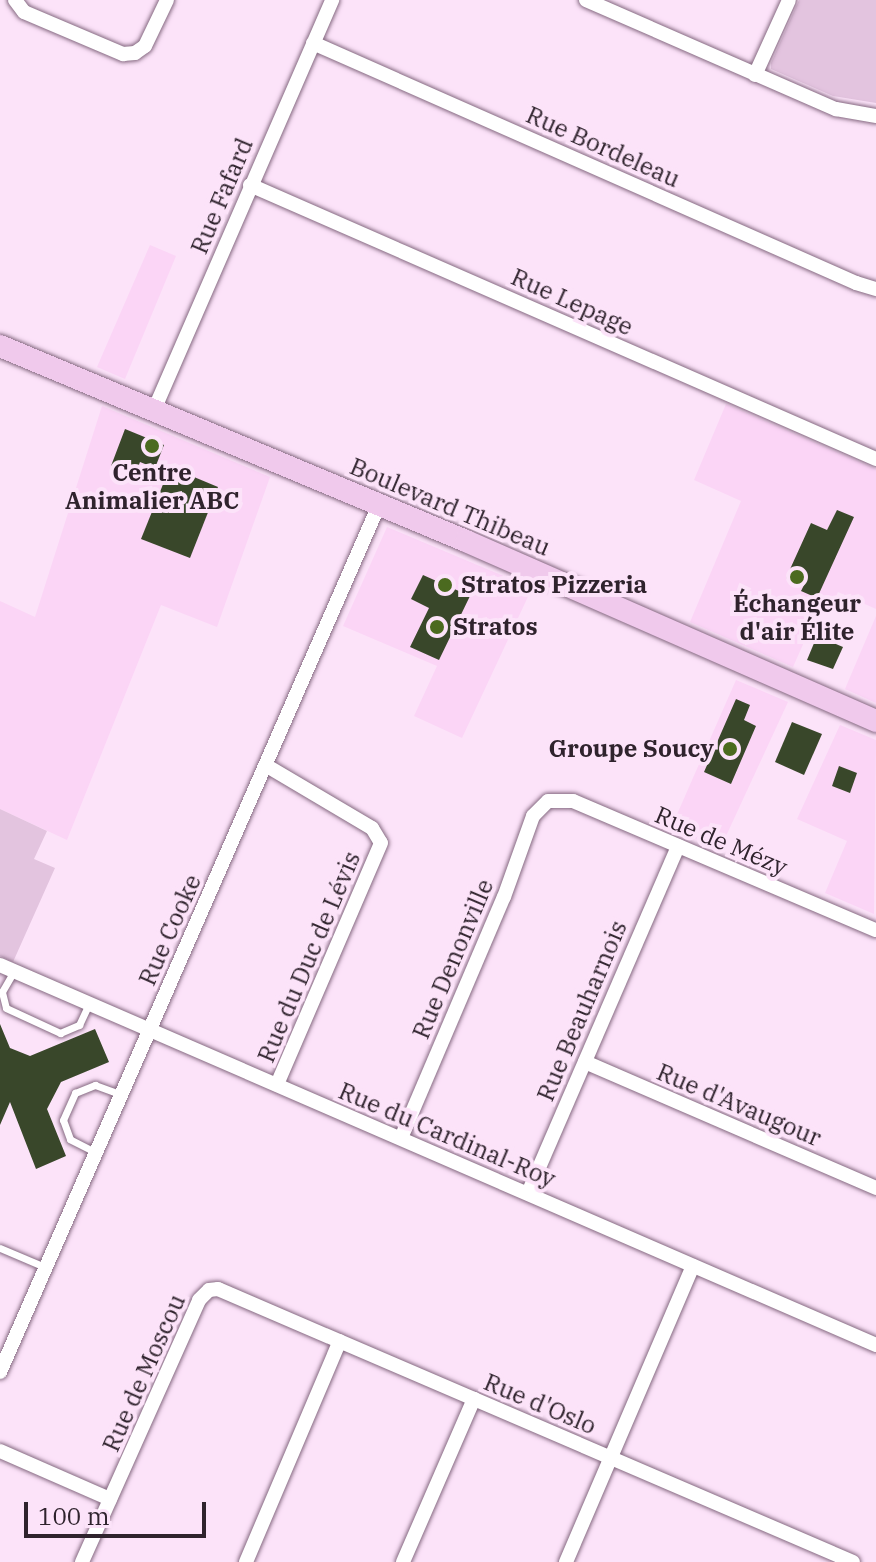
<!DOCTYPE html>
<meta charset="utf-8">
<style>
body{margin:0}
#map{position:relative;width:876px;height:1562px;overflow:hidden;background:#fce3f9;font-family:"IBM Plex Serif",serif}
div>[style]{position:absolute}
.built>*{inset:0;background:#fbd5f6}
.green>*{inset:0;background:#e3c4df}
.building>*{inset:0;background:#39472a}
.roads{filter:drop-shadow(0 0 2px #856981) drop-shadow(0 0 2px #856981)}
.lane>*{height:7px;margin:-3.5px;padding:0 3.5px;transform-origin:3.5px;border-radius:3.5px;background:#fff}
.street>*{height:14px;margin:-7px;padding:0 7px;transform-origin:7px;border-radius:7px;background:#fff}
.primary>*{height:22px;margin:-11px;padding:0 11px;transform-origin:11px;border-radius:11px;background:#f0c9ec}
.dots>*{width:22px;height:22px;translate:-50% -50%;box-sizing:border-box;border:4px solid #fce3f9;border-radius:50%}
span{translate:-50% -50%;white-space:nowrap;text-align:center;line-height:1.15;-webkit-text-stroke:8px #fce3f9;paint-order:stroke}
.street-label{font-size:24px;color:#2f232d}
.poi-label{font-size:24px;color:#2f232d;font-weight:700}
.left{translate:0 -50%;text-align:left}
.right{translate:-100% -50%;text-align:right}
.scale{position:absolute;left:24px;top:1502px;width:182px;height:36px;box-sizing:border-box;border:4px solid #2f232d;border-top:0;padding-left:10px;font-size:24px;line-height:28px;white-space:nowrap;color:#2f232d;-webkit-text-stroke:6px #fce3f9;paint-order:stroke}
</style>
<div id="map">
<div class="built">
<div style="clip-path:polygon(150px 245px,176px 256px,125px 379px,97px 367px)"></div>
<div style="clip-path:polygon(726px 404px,876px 469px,876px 609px,838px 592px,834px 601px,824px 597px,793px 667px,690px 622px,741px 501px,694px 480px)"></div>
<div style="clip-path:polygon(102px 406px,270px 477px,217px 627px,161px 605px,67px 840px,0 809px,0 601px,35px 617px)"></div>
<div style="clip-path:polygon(387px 527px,532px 588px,462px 738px,414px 716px,437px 666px,343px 626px)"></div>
<div style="clip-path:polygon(876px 616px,876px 703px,845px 689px)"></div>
<div style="clip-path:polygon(736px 680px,788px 702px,720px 849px,671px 828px)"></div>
<div style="clip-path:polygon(840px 725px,876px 740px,874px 914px,825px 893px,847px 841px,797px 819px)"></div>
</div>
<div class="green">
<div style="clip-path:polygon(799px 0,876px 0,876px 103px,833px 96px,771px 69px,771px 63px)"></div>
<div style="clip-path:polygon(0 809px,47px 831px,34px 859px,55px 868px,13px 962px,0 956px)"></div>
</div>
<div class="building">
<div style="clip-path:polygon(125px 429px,164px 445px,155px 468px,140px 462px,135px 475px,111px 466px)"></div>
<div style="clip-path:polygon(170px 467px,218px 487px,190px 558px,141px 539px)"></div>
<div style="clip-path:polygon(837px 510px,854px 517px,817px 598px,801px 591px,804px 585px,786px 578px,811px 523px,827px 530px)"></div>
<div style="clip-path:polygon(423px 575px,470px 596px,439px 660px,410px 647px,429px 608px,411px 599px)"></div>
<div style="clip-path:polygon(817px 636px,843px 647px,833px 669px,807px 660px)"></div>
<div style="clip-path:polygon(736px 699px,750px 705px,744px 720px,756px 726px,731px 784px,704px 772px)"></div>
<div style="clip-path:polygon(792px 722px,822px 734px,804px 775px,775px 762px)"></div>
<div style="clip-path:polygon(839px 766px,857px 773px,850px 793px,832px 786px)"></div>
<div style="clip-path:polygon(0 1024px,10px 1048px,30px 1056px,95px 1029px,109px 1062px,61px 1082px,47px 1109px,66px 1156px,36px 1169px,10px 1102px,0 1125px)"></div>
</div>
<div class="roads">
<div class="lane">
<div style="left:14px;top:971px;width:24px;rotate:120deg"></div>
<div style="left:2px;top:992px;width:16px;rotate:76deg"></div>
<div style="left:6px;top:1008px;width:60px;rotate:24.8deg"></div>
<div style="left:60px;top:1033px;width:21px;rotate:-23deg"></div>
<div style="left:79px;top:1025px;width:23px;rotate:-65deg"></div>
<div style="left:95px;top:1152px;width:28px;rotate:-153deg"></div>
<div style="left:70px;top:1139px;width:20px;rotate:-110deg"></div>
<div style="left:63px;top:1120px;width:30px;rotate:-66deg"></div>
<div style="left:75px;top:1093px;width:22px;rotate:-22deg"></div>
<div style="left:95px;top:1085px;width:27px;rotate:20deg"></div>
<div style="left:0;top:1248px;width:49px;rotate:22.9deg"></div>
</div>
<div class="street">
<div style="left:15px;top:0;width:15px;rotate:53deg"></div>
<div style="left:24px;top:12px;width:108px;rotate:23deg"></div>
<div style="left:123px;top:54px;width:12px;rotate:-5deg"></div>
<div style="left:135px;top:53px;width:12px;rotate:-35deg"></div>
<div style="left:145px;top:46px;width:51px;rotate:-64.4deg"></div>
<div style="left:586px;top:0;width:273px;rotate:23.6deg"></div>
<div style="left:836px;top:109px;width:41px;rotate:9.9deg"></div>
<div style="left:313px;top:43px;width:594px;rotate:23.84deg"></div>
<div style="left:856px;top:283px;width:21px;rotate:17deg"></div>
<div style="left:755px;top:75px;width:82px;rotate:-65.6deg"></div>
<div style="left:250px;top:185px;width:683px;rotate:23.64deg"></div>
<div style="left:154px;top:410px;width:447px;rotate:-66.5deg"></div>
<div style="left:267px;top:766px;width:122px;rotate:30.6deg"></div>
<div style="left:372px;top:828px;width:17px;rotate:59deg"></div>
<div style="left:381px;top:843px;width:263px;rotate:113.3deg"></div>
<div style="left:0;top:965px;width:955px;rotate:23.45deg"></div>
<div style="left:585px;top:1062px;width:317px;rotate:23.4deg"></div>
<div style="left:401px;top:1138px;width:262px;rotate:-66.9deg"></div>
<div style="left:504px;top:897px;width:86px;rotate:-70.3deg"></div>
<div style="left:533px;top:816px;width:21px;rotate:-45deg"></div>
<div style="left:548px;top:801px;width:25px"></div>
<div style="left:573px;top:801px;width:329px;rotate:23.1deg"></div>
<div style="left:528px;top:1193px;width:378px;rotate:-66.6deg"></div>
<div style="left:0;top:1372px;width:946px;rotate:-66.39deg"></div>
<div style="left:0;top:1451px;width:120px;rotate:23.6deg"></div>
<div style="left:82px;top:1562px;width:287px;rotate:-65.9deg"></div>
<div style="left:199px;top:1300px;width:14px;rotate:-45deg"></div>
<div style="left:209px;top:1290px;width:9px;rotate:-6deg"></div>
<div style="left:218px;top:1289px;width:691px;rotate:23.26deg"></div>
<div style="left:246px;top:1562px;width:240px;rotate:-67deg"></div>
<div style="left:403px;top:1562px;width:178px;rotate:-66.5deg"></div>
<div style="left:566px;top:1562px;width:322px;rotate:-66.8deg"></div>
</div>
<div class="primary">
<div style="left:0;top:346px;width:505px;rotate:22.71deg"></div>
<div style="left:466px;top:541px;width:448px;rotate:23.7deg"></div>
</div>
</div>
<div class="dots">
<div style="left:152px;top:446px;background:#4b6a1f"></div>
<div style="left:797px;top:577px;background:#4b6a1f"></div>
<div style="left:445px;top:585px;background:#4b6a1f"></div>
<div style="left:437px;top:627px;background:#4b6a1f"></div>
<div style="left:730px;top:749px;background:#4b6a1f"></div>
</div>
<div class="street-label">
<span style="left:603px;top:147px;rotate:24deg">Rue Bordeleau</span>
<span style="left:222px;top:196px;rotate:-67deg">Rue Fafard</span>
<span style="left:572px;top:302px;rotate:24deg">Rue Lepage</span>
<span style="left:450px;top:507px;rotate:23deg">Boulevard Thibeau</span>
<span style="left:721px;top:841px;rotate:23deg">Rue de Mézy</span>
<span style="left:170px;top:930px;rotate:-66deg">Rue Cooke</span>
<span style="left:309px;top:957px;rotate:-67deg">Rue du Duc de Lévis</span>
<span style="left:453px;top:959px;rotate:-67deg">Rue Denonville</span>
<span style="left:582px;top:1011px;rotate:-67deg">Rue Beauharnois</span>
<span style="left:739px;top:1105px;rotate:23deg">Rue d'Avaugour</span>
<span style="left:447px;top:1135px;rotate:23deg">Rue du Cardinal-Roy</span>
<span style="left:144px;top:1373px;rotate:-66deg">Rue de Moscou</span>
<span style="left:540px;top:1404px;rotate:23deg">Rue d'Oslo</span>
</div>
<div class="poi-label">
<span style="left:152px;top:487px">Centre<br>Animalier ABC</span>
<span class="left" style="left:461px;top:585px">Stratos Pizzeria</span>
<span style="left:797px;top:618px">Échangeur<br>d'air Élite</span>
<span class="left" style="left:453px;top:627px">Stratos</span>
<span class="right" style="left:714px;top:749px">Groupe Soucy</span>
</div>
<div class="scale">100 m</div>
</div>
